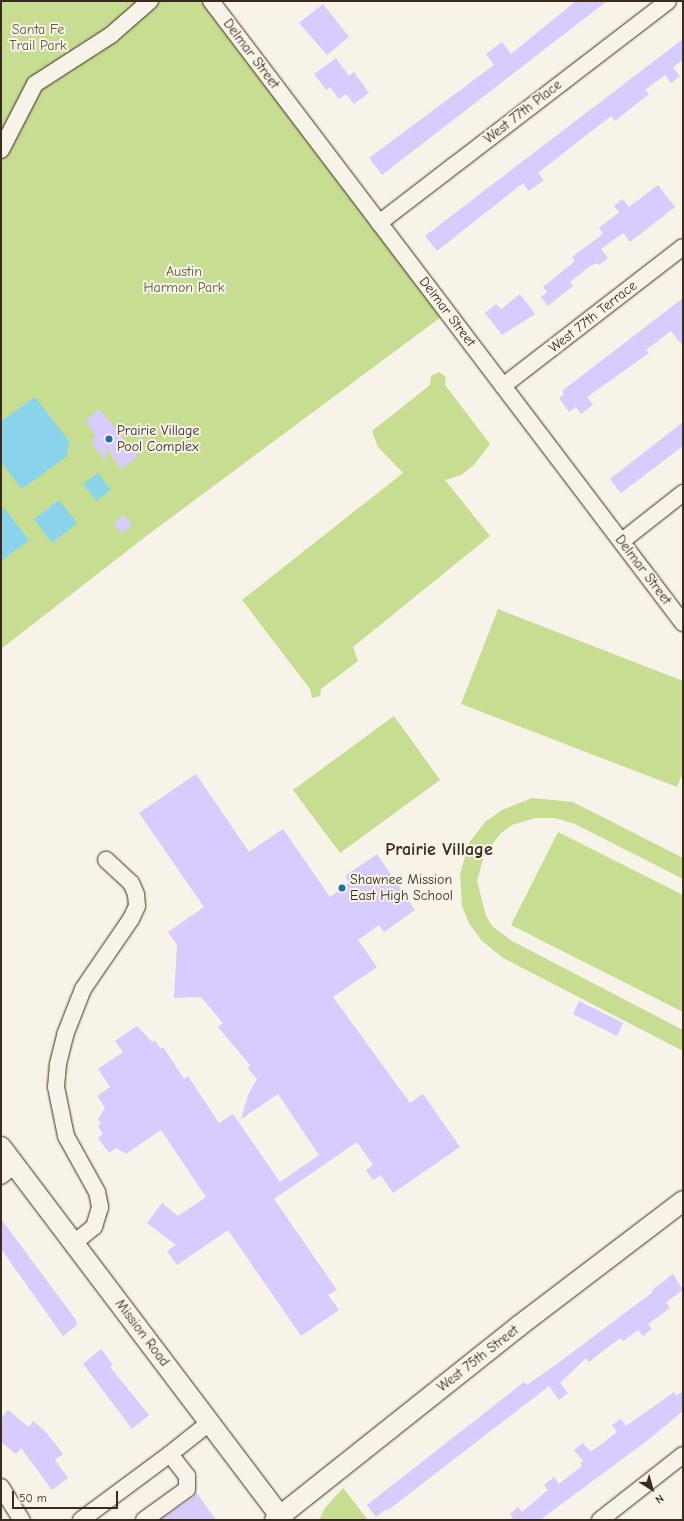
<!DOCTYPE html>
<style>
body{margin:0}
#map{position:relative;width:684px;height:1521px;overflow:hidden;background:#f7f3e8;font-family:"Comic Neue",sans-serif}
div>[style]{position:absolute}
.green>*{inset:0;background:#c7dd92}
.water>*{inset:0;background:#8ad4eb}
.building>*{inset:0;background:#d8cbfd}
.roads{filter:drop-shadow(0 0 1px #3b2a1e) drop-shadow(0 0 1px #3b2a1e)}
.minor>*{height:16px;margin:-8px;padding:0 8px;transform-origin:8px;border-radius:8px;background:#f7f3e8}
.major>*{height:20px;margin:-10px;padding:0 10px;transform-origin:10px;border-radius:10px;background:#f7f3e8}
.dots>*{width:11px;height:11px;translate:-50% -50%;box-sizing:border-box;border:2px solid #f7f3e8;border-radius:50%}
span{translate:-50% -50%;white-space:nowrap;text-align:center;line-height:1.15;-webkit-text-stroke:4px #f7f3e8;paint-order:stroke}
.park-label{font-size:14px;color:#5e573b}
.street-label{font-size:14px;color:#3b2a1e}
.poi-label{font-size:14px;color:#3b2a1e}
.left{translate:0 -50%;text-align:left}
.district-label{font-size:18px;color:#3b2a1e;font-weight:700}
.frame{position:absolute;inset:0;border:2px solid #3b2a1e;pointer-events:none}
.north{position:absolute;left:632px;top:1469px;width:40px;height:40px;-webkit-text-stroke:3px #f7f3e8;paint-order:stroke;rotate:143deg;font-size:11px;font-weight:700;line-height:16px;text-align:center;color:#3b2a1e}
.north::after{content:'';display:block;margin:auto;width:14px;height:18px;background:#3b2a1e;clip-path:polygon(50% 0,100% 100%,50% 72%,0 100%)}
.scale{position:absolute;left:12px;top:1491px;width:106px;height:18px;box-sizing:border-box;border:2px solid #3b2a1e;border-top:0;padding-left:5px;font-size:12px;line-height:14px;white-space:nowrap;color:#3b2a1e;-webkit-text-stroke:3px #f7f3e8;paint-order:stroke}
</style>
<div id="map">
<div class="green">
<div style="clip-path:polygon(1px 1px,204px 1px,441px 317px,145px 537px,1px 649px)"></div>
<div style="clip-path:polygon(439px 372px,446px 377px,445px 385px,490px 444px,474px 465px,461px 475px,445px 480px,490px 536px,353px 647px,358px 661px,321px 689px,320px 696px,312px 698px,310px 689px,242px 600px,403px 473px,378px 447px,372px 431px,430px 385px,431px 376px)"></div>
<div style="clip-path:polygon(498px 609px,683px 681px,683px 773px,677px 787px,461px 704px)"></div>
<div style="clip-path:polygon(394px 716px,440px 780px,340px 853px,293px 790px)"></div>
<div style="clip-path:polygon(532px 798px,573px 802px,683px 858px,683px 879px,575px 824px,555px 818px,536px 818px,512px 825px,501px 833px,484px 855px,477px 881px,486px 916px,493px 927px,512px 941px,683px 1030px,683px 1051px,503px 958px,481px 940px,469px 923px,462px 906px,460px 874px,469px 843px,485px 822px,502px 810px)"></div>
<div style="clip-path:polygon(558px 832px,683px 895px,683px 1012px,511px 925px)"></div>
<div style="clip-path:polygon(343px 1488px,368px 1520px,319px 1520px,325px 1508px)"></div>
</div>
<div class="water">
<div style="clip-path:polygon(35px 397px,69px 441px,67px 456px,22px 489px,1px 462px,1px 421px)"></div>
<div style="clip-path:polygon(98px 473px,111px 490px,96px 501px,83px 484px)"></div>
<div style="clip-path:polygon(59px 500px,77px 523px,52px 543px,34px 519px)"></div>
<div style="clip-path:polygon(4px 508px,29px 540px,1px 561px,1px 511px)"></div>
</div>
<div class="building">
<div style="clip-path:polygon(576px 1px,607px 1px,382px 175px,369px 158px,494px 65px,486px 54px,502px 42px,511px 54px)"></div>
<div style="clip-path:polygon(323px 4px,349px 37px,327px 55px,299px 23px)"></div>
<div style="clip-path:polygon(683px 39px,683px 60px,673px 67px,680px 76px,671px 83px,665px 75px,645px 90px,649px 94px,615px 121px,611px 116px,538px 173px,544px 180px,529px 191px,523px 183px,437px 251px,425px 236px)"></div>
<div style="clip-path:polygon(336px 58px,349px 76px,354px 72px,369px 93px,354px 104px,346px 94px,339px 99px,330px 87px,326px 90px,314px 74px)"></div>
<div style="clip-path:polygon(658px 185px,675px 207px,630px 242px,623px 233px,601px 249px,608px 258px,599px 265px,598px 263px,590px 266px,570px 282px,573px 286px,548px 306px,541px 297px,547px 292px,543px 287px,575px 261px,572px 257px,603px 234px,599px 228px,619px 212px,614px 206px,622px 199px,629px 207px)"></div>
<div style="clip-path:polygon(520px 294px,535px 314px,502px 335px,485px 313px,496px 304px,501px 309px)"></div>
<div style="clip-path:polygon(683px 298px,683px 346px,671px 331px,646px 350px,649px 353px,587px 397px,593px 405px,581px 414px,576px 407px,569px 412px,559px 398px,564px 394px,562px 391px)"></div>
<div style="clip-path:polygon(99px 409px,138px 456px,122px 469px,106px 447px,105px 461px,91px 441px,96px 436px,85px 421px)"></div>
<div style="clip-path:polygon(683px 422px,683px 446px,621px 493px,610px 479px)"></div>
<div style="clip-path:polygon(124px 515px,132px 525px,122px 533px,114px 523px)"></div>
<div style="clip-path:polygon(196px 774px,249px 852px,283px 829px,330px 897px,349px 883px,345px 876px,377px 854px,415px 910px,384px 932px,379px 925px,358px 940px,377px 967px,333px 997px,410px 1103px,423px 1094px,460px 1147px,393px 1193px,381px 1175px,373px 1180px,366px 1170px,373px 1165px,357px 1142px,274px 1199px,337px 1290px,328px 1295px,339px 1310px,301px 1336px,228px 1230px,177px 1265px,167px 1251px,176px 1245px,147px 1223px,162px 1203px,178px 1216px,206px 1197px,161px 1130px,126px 1154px,116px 1148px,109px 1153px,98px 1138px,103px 1134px,98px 1126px,101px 1123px,98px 1119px,105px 1108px,97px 1096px,110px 1087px,98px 1069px,123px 1052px,115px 1041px,137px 1026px,152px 1042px,155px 1041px,161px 1049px,163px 1047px,184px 1079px,188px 1076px,219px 1123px,233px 1114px,280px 1182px,319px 1155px,278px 1094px,241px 1119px,248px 1095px,257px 1079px,248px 1068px,250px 1065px,218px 1027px,223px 1023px,201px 997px,174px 998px,177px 945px,168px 932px,204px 907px,139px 813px)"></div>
<div style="clip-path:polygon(579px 1001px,623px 1023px,617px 1036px,573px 1014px)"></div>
<div style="clip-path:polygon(1px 1219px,76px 1320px,77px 1325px,63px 1336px,1px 1249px)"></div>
<div style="clip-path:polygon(673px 1274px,683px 1290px,666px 1302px,670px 1308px,648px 1324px,652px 1329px,643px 1336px,638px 1330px,623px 1341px,620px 1338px,589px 1362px,586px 1358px,560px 1383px,568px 1393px,559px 1400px,549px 1386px,387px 1511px,386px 1509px,376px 1517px,367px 1505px,524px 1382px,527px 1385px,561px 1361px,653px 1292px,652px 1290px)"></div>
<div style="clip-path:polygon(101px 1349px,113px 1365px,110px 1367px,149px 1415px,132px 1429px,83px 1364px)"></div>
<div style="clip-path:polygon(683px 1391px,683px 1411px,648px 1440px,540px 1520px,511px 1520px,513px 1518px,510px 1514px,518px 1507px,522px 1512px,548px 1490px,544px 1485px,554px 1477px,559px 1484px,582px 1466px,580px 1463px,583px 1461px,574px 1450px,583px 1443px,591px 1452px,617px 1432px,612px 1425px,621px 1419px,626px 1426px,674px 1392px,676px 1396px)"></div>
<div style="clip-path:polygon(8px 1410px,29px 1427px,33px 1421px,45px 1431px,63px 1454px,55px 1460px,68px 1478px,52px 1490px,21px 1448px,16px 1454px,1px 1442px,1px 1418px)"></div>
<div style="clip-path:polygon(196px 1492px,216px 1520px,160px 1520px,193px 1497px)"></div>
</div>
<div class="roads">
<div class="minor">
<div style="left:211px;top:1px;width:781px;rotate:52.81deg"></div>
<div style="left:1px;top:150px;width:74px;rotate:-62.7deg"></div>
<div style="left:35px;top:84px;width:90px;rotate:-32.8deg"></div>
<div style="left:111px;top:35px;width:52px;rotate:-41.1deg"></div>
<div style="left:379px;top:223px;width:364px;rotate:-37.5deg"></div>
<div style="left:503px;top:386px;width:227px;rotate:-37.7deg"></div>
<div style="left:622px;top:541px;width:78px;rotate:-38.2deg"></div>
<div style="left:1px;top:1176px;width:18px;rotate:-38deg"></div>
<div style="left:74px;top:1243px;width:26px;rotate:-39deg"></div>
<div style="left:94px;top:1227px;width:21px;rotate:-73deg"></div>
<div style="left:100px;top:1207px;width:15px;rotate:-101deg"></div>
<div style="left:97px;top:1192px;width:64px;rotate:-119deg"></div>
<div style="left:66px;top:1136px;width:50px;rotate:-101.5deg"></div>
<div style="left:56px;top:1087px;width:23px;rotate:-85deg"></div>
<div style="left:58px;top:1064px;width:30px;rotate:-76deg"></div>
<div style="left:65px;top:1035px;width:49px;rotate:-68.6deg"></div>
<div style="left:83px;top:989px;width:85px;rotate:-55.6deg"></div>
<div style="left:131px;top:919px;width:14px;rotate:-65deg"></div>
<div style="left:137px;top:906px;width:12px;rotate:-95deg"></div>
<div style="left:136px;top:894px;width:12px;rotate:-114deg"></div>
<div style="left:131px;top:883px;width:34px;rotate:-137deg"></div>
<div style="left:1px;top:1487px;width:39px;rotate:58deg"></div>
<div style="left:81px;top:1520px;width:111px;rotate:-36.6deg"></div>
<div style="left:144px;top:1520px;width:53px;rotate:-35.8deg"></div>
<div style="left:187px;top:1489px;width:13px;rotate:-90deg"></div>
<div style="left:187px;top:1476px;width:28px;rotate:-128deg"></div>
<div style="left:170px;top:1454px;width:50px;rotate:-38.5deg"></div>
<div style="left:600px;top:1520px;width:105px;rotate:-38.1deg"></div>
</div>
<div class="major">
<div style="left:1px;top:1147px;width:468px;rotate:52.9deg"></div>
<div style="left:275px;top:1520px;width:312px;rotate:-38.5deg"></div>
<div style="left:519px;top:1326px;width:206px;rotate:-37.3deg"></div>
</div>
</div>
<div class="dots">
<div style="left:109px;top:439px;background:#1f6fb2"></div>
<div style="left:342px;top:888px;background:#1f6fb2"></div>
</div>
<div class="park-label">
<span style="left:38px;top:38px">Santa Fe<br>Trail Park</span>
<span style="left:184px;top:280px">Austin<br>Harmon Park</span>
</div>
<div class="street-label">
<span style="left:251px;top:54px;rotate:53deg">Delmar Street</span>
<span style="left:523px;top:112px;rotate:-38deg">West 77th Place</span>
<span style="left:447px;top:312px;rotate:53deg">Delmar Street</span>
<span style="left:593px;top:317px;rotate:-38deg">West 77th Terrace</span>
<span style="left:643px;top:570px;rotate:53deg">Delmar Street</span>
<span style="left:142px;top:1333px;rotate:53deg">Mission Road</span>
<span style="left:478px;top:1359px;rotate:-38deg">West 75th Street</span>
</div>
<div class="poi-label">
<span class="left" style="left:117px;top:439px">Prairie Village<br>Pool Complex</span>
<span class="left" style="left:350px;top:888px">Shawnee Mission<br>East High School</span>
</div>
<div class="district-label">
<span style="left:439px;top:850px">Prairie Village</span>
</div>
<div class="frame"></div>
<div class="north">N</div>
<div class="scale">50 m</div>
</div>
